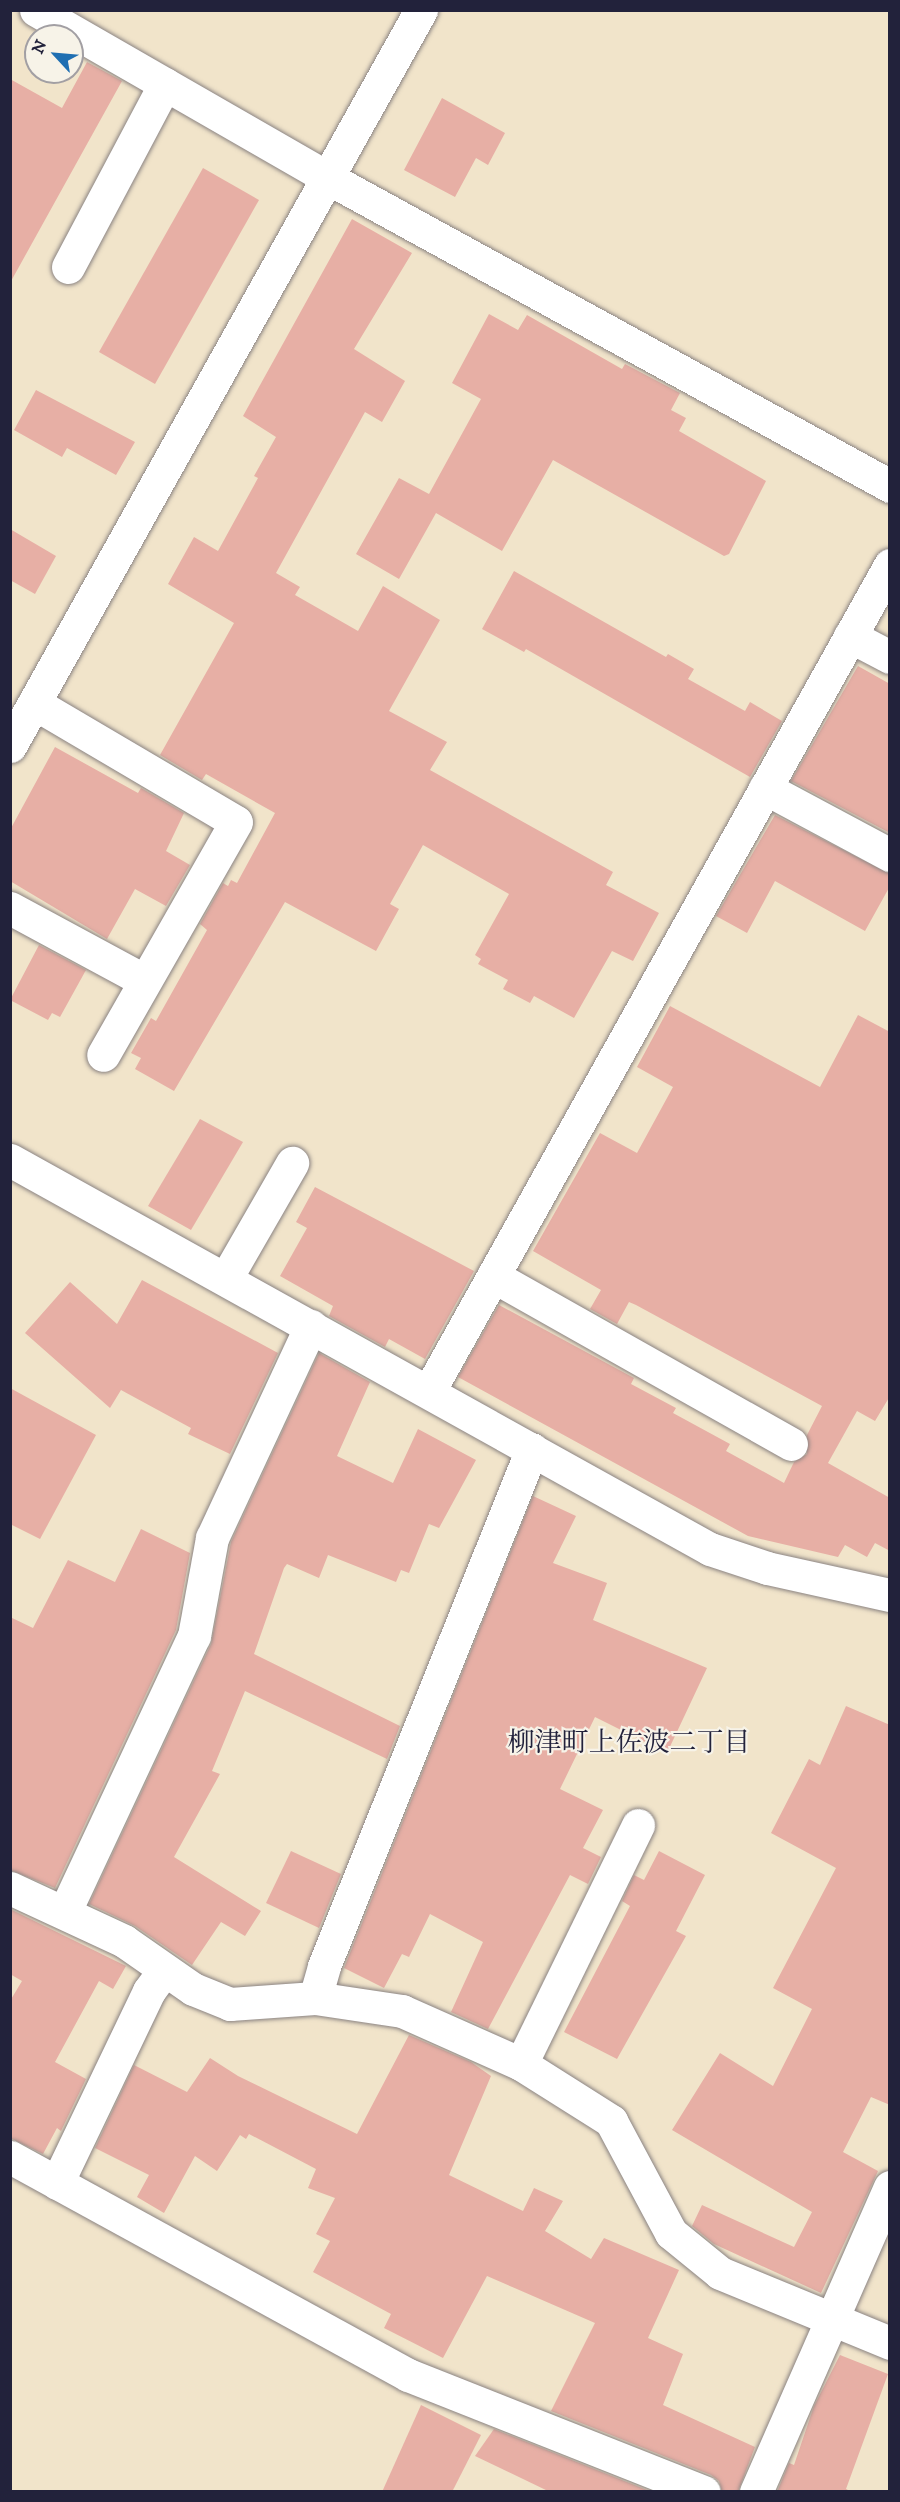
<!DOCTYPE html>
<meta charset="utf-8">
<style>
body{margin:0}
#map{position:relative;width:900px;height:2502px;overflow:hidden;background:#f1e4ca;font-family:"IM FELL DW Pica","Noto Serif JP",serif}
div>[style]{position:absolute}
.building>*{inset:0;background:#e7afa5}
.roads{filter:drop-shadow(0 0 2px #8a8382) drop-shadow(0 0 2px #8a8382)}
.minor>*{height:33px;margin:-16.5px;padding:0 16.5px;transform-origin:16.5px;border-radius:16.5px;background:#fff}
span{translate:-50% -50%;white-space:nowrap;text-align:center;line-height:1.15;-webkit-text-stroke:4.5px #f7f3e8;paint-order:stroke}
.neighbourhood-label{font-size:27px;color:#22223b}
.frame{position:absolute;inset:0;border:12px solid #22223b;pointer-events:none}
.north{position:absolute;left:24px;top:24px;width:60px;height:60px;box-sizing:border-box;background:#f7f3e8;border:2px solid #a29fa3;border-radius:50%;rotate:296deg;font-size:16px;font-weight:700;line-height:24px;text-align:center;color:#22223b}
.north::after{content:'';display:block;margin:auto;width:21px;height:27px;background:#1f6fb2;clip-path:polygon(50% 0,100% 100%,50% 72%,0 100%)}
</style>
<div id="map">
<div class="building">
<div style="clip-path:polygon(87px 62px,122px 81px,10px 283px,10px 79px,62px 108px)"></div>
<div style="clip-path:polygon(442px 98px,505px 133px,488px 165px,476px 158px,455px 197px,404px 170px)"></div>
<div style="clip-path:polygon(203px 168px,259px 200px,155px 384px,99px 352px)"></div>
<div style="clip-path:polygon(352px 219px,412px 253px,354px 349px,405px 381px,382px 422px,365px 412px,276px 573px,300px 587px,295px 595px,358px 631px,383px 586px,440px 620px,389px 711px,447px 742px,430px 770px,613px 872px,606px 885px,659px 913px,633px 961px,612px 951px,574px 1018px,534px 996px,530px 1003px,503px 989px,508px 980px,478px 964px,481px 959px,475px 955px,509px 894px,423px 845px,390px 904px,399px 909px,376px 951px,285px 902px,174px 1091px,135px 1069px,141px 1058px,131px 1053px,151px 1018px,156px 1021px,207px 930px,200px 924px,223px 883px,228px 886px,231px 880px,237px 883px,275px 813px,206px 774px,202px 780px,160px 755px,234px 623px,168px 584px,194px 537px,218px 551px,258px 478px,254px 476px,276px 437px,243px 416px)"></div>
<div style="clip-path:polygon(489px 314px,518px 330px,527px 315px,622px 369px,625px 364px,680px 393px,671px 410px,686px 418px,679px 431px,766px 481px,729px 554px,724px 556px,553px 460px,502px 551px,436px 513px,399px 579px,356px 554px,399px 478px,429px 494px,481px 399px,452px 383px)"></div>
<div style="clip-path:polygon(36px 390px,135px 442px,116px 475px,67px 448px,62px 457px,14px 430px)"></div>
<div style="clip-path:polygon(10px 529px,56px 556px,35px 594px,10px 580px)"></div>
<div style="clip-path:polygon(514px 571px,666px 657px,668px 654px,694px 669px,688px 679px,745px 711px,750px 702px,782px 721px,750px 777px,526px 649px,524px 652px,482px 629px)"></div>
<div style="clip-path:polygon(858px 666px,890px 684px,890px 833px,791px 781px)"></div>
<div style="clip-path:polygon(55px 747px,138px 793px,141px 788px,184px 813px,166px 851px,190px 865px,166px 906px,135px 889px,107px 939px,10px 881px,10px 830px)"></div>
<div style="clip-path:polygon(775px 815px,890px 874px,890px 886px,865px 931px,775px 881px,747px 933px,716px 916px)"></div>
<div style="clip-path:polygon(39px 945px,86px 970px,60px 1017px,52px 1013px,48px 1020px,10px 1000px)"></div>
<div style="clip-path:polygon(670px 1006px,820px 1087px,858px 1015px,890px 1032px,890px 1396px,875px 1421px,857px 1411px,828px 1463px,890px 1498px,890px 1551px,875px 1543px,867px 1557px,845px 1545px,838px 1557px,748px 1536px,458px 1377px,499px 1305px,634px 1378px,631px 1384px,676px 1408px,673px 1413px,730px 1444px,726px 1451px,784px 1483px,794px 1462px,807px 1454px,807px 1435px,822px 1406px,636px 1305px,629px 1302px,617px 1324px,590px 1309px,601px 1290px,533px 1251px,600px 1133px,637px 1153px,673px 1087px,637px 1067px)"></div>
<div style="clip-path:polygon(200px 1119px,243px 1142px,191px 1230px,148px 1206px)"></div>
<div style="clip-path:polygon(315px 1187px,474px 1271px,425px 1359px,389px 1339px,385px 1347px,329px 1316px,333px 1306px,280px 1276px,307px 1228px,296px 1222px)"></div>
<div style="clip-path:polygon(142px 1280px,278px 1353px,230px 1454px,188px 1434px,191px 1428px,121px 1390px,110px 1408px,25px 1333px,70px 1282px,117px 1324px)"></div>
<div style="clip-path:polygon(319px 1353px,370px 1382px,337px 1456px,393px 1483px,418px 1429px,476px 1460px,439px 1528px,429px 1524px,409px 1573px,401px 1570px,396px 1582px,328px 1555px,319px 1578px,287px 1564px,284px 1568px,254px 1654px,400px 1726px,387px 1759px,245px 1691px,212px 1771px,220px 1774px,174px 1857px,261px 1911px,245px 1936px,221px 1922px,192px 1965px,135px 1926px,89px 1904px,211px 1644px,231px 1542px)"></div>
<div style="clip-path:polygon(10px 1388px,96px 1435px,40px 1539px,10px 1524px)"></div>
<div style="clip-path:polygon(533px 1496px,576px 1516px,553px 1563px,607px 1583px,593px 1620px,707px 1668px,667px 1753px,595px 1717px,560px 1789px,603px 1810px,583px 1848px,601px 1857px,588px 1884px,570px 1875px,488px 2029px,451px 2012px,483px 1942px,430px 1914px,409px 1957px,402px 1954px,384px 1988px,344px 1968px)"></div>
<div style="clip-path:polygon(141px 1529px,190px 1553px,176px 1630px,55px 1888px,10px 1870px,10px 1617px,33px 1628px,68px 1560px,115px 1582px)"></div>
<div style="clip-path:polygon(846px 1706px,890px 1725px,890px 2105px,871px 2097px,843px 2152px,878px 2171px,821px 2293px,714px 2244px,692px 2226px,702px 2205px,794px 2247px,812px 2212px,672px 2130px,720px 2053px,773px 2086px,812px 2009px,773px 1988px,836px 1868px,771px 1833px,809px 1759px,820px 1765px)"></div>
<div style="clip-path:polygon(291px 1851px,341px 1874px,319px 1928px,266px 1903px)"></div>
<div style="clip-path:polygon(659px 1851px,705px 1875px,676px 1931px,686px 1936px,617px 2059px,564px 2032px,630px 1906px,622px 1901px,634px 1875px,644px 1880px)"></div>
<div style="clip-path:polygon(10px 1909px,126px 1966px,113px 1989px,99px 1981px,55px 2062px,86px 2079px,61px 2131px,57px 2128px,43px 2154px,10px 2138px,10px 2001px,22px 1981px,10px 1974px)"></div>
<div style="clip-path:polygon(409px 2035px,471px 2062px,491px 2076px,449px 2175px,523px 2211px,534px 2188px,563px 2201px,545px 2231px,591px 2259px,604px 2238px,679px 2270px,648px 2338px,683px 2354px,663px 2405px,755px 2447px,738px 2492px,722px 2492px,719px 2481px,711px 2475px,551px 2411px,595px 2323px,487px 2276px,443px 2358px,384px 2328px,391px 2314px,313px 2272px,330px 2241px,316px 2234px,335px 2198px,308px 2188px,316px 2169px,249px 2134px,246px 2139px,240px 2135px,217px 2171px,195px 2156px,164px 2213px,137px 2197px,149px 2175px,95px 2148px,134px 2065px,187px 2092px,210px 2058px,238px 2076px,357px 2134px)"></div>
<div style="clip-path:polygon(840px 2355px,888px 2374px,846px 2489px,852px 2492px,777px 2492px,789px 2463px,794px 2465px,814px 2406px)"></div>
<div style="clip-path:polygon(421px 2405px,481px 2435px,452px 2492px,382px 2492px)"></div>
<div style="clip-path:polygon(494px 2429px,652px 2492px,550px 2492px,475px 2456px)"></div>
</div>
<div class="roads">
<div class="minor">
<div style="left:36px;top:10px;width:337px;rotate:29.9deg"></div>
<div style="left:328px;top:178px;width:641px;rotate:28.72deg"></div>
<div style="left:68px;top:267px;width:207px;rotate:-62.1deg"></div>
<div style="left:850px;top:636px;width:45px;rotate:27.7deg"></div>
<div style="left:34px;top:703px;width:234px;rotate:30.5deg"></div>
<div style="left:236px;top:822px;width:268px;rotate:119.7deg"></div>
<div style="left:10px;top:746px;width:843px;rotate:-60.82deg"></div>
<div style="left:765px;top:788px;width:142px;rotate:28.2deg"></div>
<div style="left:10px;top:908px;width:151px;rotate:28.4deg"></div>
<div style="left:10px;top:1160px;width:801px;rotate:29.06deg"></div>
<div style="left:710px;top:1549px;width:60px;rotate:18.4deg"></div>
<div style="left:767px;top:1568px;width:126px;rotate:12.4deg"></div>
<div style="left:493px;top:1276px;width:342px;rotate:29.4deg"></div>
<div style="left:226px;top:1278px;width:133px;rotate:-60.1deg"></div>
<div style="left:429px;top:1391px;width:946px;rotate:-60.83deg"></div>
<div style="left:10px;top:1888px;width:126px;rotate:24.9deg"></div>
<div style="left:124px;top:1941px;width:84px;rotate:34.8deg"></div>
<div style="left:193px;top:1989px;width:40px;rotate:22deg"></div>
<div style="left:230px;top:2004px;width:85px;rotate:-4deg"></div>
<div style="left:315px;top:1998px;width:88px;rotate:8.5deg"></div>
<div style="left:402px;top:2011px;width:130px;rotate:24deg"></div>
<div style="left:521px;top:2064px;width:107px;rotate:32.3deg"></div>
<div style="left:611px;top:2121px;width:127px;rotate:61.8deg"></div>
<div style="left:671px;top:2233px;width:63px;rotate:39.2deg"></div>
<div style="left:720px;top:2273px;width:184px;rotate:22.4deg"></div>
<div style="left:65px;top:1911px;width:304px;rotate:-64.9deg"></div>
<div style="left:194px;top:1636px;width:100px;rotate:-79.6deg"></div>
<div style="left:212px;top:1538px;width:234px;rotate:-65deg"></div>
<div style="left:315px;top:1998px;width:33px;rotate:-74deg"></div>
<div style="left:324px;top:1966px;width:557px;rotate:-68.08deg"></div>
<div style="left:521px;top:2064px;width:266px;rotate:-63.9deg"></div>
<div style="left:10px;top:2157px;width:454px;rotate:28.7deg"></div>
<div style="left:408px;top:2375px;width:318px;rotate:21.6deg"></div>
<div style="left:57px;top:2183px;width:213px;rotate:-64.4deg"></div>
<div style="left:149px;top:1991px;width:24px;rotate:-54deg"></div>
<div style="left:756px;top:2492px;width:333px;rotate:-66.3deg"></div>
</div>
</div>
<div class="neighbourhood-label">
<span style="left:629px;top:1744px">柳津町上佐波二丁目</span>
</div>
<div class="frame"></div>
<div class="north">N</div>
</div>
